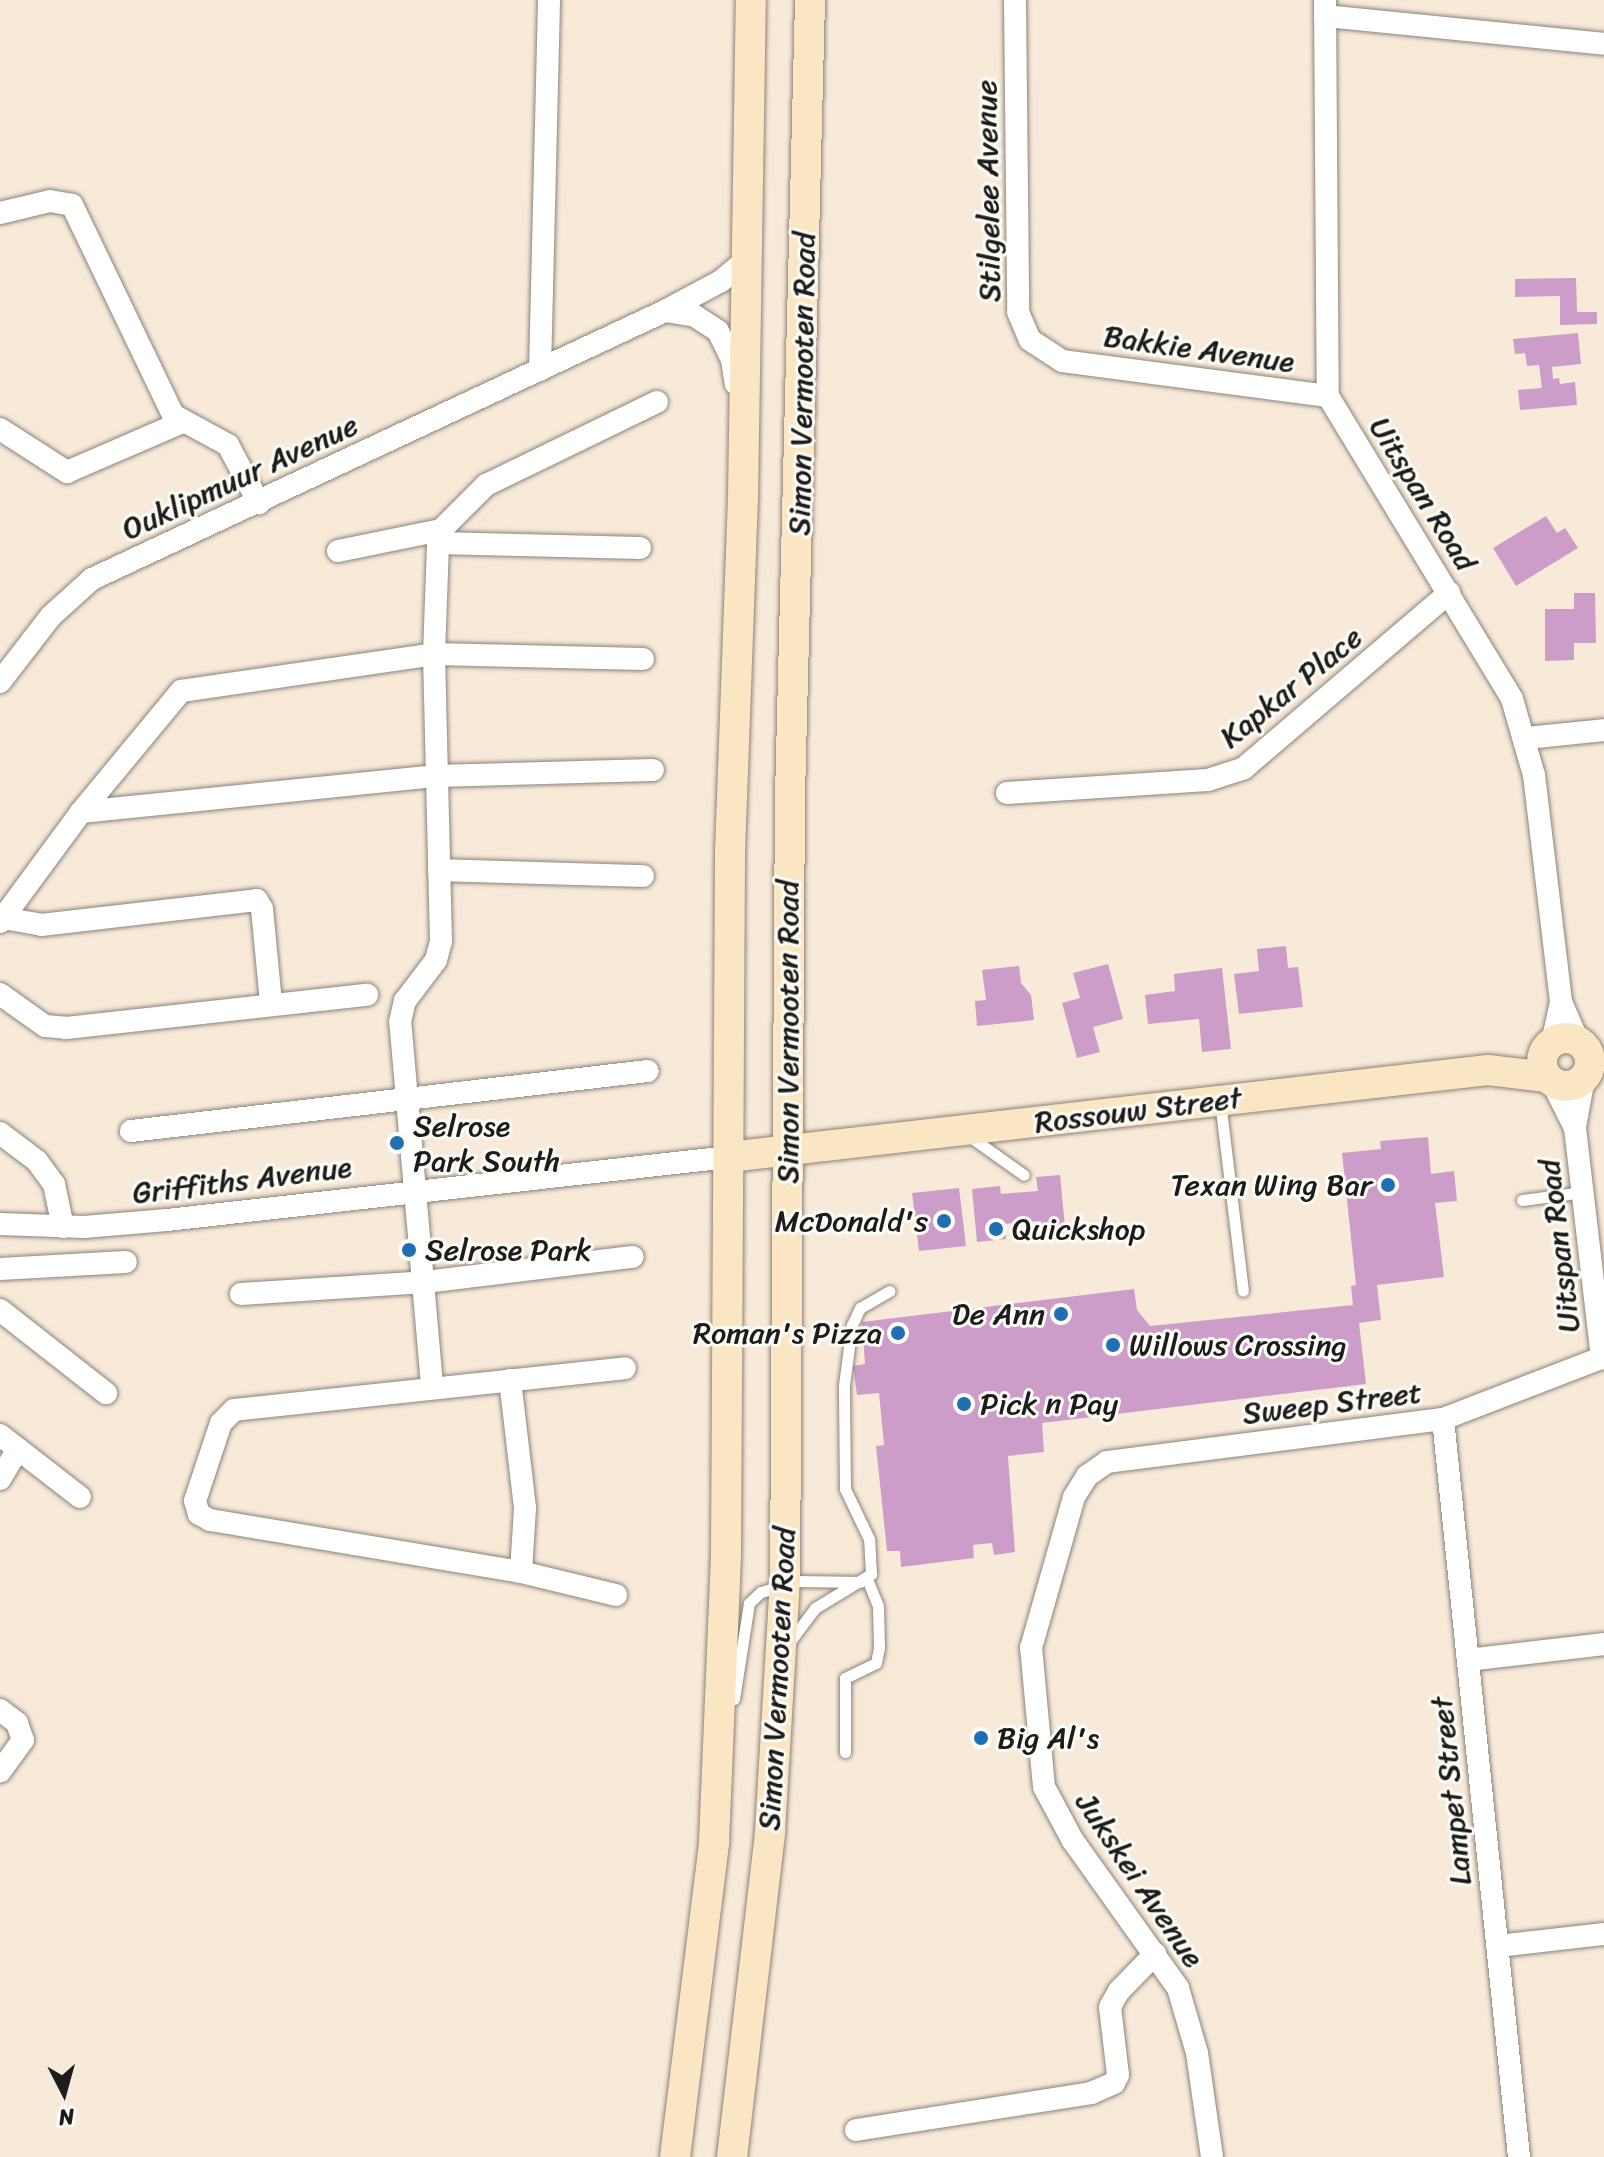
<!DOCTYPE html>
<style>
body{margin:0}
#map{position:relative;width:1604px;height:2157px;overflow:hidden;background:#f8ead8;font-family:Sriracha,sans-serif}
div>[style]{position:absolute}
.building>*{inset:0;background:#cc9dc9}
.roads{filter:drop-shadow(0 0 2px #8a837a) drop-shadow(0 0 2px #8a837a)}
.lane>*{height:11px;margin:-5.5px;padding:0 5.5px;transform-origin:5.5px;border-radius:5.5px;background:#fff}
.street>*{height:22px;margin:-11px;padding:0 11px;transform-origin:11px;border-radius:11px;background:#fff}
.secondary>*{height:30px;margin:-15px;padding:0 15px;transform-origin:15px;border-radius:15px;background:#fbe6c4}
.secondary>.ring{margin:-15px;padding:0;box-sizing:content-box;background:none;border:30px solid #fbe6c4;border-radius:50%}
.dots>*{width:22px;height:22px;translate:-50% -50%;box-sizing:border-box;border:4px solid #fdfcf7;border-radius:50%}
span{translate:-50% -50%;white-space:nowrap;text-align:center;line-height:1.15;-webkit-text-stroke:6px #fdfcf7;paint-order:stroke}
.street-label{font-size:30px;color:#1c1c1c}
.poi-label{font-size:30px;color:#1c1c1c}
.left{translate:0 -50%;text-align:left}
.right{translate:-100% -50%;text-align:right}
.north{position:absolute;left:24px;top:2053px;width:80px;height:80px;-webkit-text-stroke:6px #fdfcf7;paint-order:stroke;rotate:174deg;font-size:22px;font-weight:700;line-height:32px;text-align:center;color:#1c1c1c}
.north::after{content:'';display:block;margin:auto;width:28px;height:36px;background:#1c1c1c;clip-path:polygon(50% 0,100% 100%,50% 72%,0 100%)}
</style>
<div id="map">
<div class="building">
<div style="clip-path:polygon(1576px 278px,1577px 312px,1597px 312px,1597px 324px,1560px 325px,1560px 296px,1515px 297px,1515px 279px)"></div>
<div style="clip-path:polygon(1578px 333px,1581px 364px,1552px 367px,1553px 379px,1559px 378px,1560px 384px,1575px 382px,1577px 405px,1520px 410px,1518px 390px,1542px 388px,1539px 365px,1527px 366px,1525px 353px,1515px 354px,1513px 339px)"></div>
<div style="clip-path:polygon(1546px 516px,1557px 533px,1565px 528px,1578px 548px,1516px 586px,1493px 548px)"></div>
<div style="clip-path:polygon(1574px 593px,1595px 593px,1596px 643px,1574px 643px,1574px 660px,1545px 661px,1545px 609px,1574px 609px)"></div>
<div style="clip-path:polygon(1286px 946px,1288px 968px,1298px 967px,1303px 1007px,1239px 1014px,1234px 974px,1259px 971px,1257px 949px)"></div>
<div style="clip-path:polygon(1108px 964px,1123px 1019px,1093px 1027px,1100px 1052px,1077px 1058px,1062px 1003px,1080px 998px,1073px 973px)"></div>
<div style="clip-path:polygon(1019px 966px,1021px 983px,1031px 995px,1034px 1020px,977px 1026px,975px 1001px,986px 1000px,982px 970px)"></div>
<div style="clip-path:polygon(1222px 968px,1231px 1049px,1202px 1052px,1199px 1019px,1148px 1024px,1145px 995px,1175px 991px,1174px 974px)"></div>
<div style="clip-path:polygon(403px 1136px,404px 1149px,391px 1150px,390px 1137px)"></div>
<div style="clip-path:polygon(1428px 1137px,1431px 1174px,1454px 1171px,1457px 1201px,1435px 1203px,1444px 1277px,1377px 1285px,1381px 1320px,1359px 1323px,1366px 1384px,1042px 1423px,1044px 1452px,1008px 1456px,1015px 1552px,994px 1555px,992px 1543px,973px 1545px,974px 1558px,901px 1567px,900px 1551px,887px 1551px,876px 1446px,884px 1445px,879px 1393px,857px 1395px,853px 1366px,865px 1364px,862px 1322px,1134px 1289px,1137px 1310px,1150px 1326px,1353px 1305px,1351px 1286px,1356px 1285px,1342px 1153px,1381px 1149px,1380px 1141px)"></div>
<div style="clip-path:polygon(1060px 1175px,1066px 1237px,1043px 1239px,1041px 1221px,1004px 1224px,1006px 1239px,977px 1242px,972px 1189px,1000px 1186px,1001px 1194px,1038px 1191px,1036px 1177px)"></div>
<div style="clip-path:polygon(959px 1188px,966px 1246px,919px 1251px,912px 1193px)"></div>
<div style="clip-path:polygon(416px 1242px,417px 1257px,403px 1258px,402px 1243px)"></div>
</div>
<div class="roads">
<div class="lane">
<div style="left:1220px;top:1101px;width:191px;rotate:83.1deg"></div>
<div style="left:969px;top:1136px;width:67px;rotate:35.3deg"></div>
<div style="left:1522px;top:1200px;width:62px;rotate:-7.5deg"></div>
<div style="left:791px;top:1640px;width:40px;rotate:-53deg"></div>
<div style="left:815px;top:1608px;width:66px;rotate:-31.3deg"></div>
<div style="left:871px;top:1574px;width:35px;rotate:-93deg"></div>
<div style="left:869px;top:1539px;width:55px;rotate:-115.6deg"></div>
<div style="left:845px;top:1489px;width:104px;rotate:-90.6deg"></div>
<div style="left:844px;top:1385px;width:61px;rotate:-82.4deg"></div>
<div style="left:852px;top:1325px;width:19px;rotate:-65deg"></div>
<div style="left:860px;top:1308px;width:34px;rotate:-30deg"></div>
<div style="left:734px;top:1699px;width:97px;rotate:-81.1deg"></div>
<div style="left:749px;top:1603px;width:16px;rotate:-43deg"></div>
<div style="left:761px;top:1592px;width:38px;rotate:-17deg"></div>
<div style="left:797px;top:1581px;width:63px;rotate:0.9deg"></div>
<div style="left:845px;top:1752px;width:74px;rotate:-90deg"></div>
<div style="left:845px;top:1678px;width:34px;rotate:-26deg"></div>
<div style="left:876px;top:1663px;width:16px;rotate:-79deg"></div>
<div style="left:879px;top:1647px;width:41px;rotate:-91.4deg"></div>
<div style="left:878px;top:1606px;width:27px;rotate:-112deg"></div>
</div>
<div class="street">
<div style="left:1015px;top:0;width:312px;rotate:89.4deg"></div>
<div style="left:1018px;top:312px;width:30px;rotate:67deg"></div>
<div style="left:1030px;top:340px;width:38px;rotate:33deg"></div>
<div style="left:1062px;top:361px;width:268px;rotate:7.5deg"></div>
<div style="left:1325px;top:0;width:396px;rotate:89.6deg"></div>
<div style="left:1328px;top:396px;width:354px;rotate:58.7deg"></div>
<div style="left:1512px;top:699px;width:79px;rotate:73.9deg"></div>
<div style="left:1534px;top:775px;width:229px;rotate:83.2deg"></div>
<div style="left:1561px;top:1002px;width:43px;rotate:66.4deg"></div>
<div style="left:1325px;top:16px;width:280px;rotate:5.7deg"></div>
<div style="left:0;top:213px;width:51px;rotate:-13.5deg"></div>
<div style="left:50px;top:201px;width:22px;rotate:10deg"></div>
<div style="left:72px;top:205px;width:233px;rotate:64.3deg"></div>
<div style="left:173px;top:415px;width:63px;rotate:28.6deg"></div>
<div style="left:228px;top:445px;width:66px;rotate:61.9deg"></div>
<div style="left:665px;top:311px;width:30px;rotate:9deg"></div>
<div style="left:695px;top:316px;width:27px;rotate:33deg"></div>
<div style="left:718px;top:331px;width:32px;rotate:64deg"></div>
<div style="left:732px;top:360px;width:24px;rotate:81deg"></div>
<div style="left:540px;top:370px;width:370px;rotate:-88.6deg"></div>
<div style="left:0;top:429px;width:80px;rotate:32.7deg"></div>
<div style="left:67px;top:472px;width:123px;rotate:-23.4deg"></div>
<div style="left:438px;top:543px;width:202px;rotate:1.4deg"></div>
<div style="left:338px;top:551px;width:105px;rotate:-11.5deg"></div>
<div style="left:0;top:682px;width:83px;rotate:-52.3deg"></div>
<div style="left:51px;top:616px;width:55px;rotate:-42.1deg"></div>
<div style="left:92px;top:579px;width:633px;rotate:-25.07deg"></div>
<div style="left:665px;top:311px;width:64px;rotate:-28.2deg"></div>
<div style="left:721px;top:281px;width:35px;rotate:-40deg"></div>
<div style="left:1527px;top:738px;width:77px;rotate:-5.9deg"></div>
<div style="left:1007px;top:793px;width:201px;rotate:-3.7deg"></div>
<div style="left:1208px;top:780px;width:38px;rotate:-18deg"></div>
<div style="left:1244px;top:768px;width:270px;rotate:-40.5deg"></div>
<div style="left:81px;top:812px;width:358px;rotate:-5.8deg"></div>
<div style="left:437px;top:776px;width:216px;rotate:-1.6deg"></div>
<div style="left:439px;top:870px;width:204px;rotate:1.7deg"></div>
<div style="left:3px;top:918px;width:39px;rotate:10deg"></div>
<div style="left:41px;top:925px;width:217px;rotate:-6.6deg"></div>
<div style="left:257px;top:900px;width:10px;rotate:61deg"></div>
<div style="left:262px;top:909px;width:93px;rotate:84.5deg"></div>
<div style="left:0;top:922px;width:137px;rotate:-53.6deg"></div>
<div style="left:81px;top:812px;width:157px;rotate:-50.4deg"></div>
<div style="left:181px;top:691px;width:256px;rotate:-8.3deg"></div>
<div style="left:434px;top:654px;width:209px;rotate:1.4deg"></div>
<div style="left:0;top:994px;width:55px;rotate:35.4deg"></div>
<div style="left:45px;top:1026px;width:21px;rotate:5deg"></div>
<div style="left:66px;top:1028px;width:303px;rotate:-6.3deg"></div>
<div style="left:1552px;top:1043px;width:42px;rotate:-77.6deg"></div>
<div style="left:1552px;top:1082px;width:51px;rotate:63.4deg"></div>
<div style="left:1575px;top:1128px;width:232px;rotate:83.3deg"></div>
<div style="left:1575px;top:1127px;width:50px;rotate:-79.6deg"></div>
<div style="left:131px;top:1131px;width:520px;rotate:-6.62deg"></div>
<div style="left:0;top:1133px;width:46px;rotate:37.1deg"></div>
<div style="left:37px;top:1161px;width:29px;rotate:54deg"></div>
<div style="left:54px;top:1184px;width:44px;rotate:78.2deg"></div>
<div style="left:0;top:1224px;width:84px;rotate:2deg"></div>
<div style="left:84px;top:1227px;width:83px;rotate:-4.8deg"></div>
<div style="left:167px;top:1220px;width:566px;rotate:-6.4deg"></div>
<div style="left:0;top:1269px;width:126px;rotate:-3.2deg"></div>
<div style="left:241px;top:1294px;width:184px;rotate:-3.7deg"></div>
<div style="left:425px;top:1282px;width:209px;rotate:-6.9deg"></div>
<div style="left:0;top:1310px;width:135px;rotate:38.1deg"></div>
<div style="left:510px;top:1380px;width:129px;rotate:83.3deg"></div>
<div style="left:525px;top:1508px;width:64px;rotate:93.6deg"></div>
<div style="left:432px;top:1385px;width:364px;rotate:-95deg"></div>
<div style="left:400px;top:1022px;width:22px;rotate:-77deg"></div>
<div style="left:405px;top:1001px;width:51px;rotate:-52.9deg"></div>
<div style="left:436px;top:960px;width:20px;rotate:-75deg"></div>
<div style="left:441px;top:941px;width:287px;rotate:-91.4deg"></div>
<div style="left:434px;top:654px;width:111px;rotate:-87.9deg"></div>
<div style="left:438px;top:543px;width:13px;rotate:-77deg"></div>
<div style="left:441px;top:530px;width:64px;rotate:-45deg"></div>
<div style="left:486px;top:485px;width:190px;rotate:-25.9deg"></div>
<div style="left:1443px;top:1419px;width:742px;rotate:84.12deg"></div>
<div style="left:0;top:1435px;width:101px;rotate:37.8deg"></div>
<div style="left:0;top:1479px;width:35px;rotate:-59deg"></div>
<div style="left:616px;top:1595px;width:98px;rotate:-166.4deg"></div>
<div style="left:521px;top:1572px;width:315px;rotate:-170.5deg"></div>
<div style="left:210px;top:1520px;width:13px;rotate:-151deg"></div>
<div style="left:199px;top:1514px;width:14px;rotate:-107deg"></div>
<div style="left:195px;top:1501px;width:82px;rotate:-71.6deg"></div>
<div style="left:221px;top:1423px;width:18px;rotate:-45deg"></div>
<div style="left:234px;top:1410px;width:393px;rotate:-6.1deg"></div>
<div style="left:1468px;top:1660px;width:137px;rotate:-6.7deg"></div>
<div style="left:0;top:1710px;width:21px;rotate:37deg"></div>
<div style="left:17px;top:1723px;width:18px;rotate:71deg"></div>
<div style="left:23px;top:1740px;width:39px;rotate:126deg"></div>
<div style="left:1498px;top:1946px;width:107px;rotate:-6.5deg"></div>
<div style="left:856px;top:2130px;width:238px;rotate:-8.9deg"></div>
<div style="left:1091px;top:2093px;width:25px;rotate:-23deg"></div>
<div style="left:1114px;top:2083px;width:9px;rotate:-63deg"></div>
<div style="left:1118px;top:2075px;width:68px;rotate:-96.7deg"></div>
<div style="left:1110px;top:2007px;width:18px;rotate:-61deg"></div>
<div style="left:1119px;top:1991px;width:52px;rotate:-45.8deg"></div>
<div style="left:1212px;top:2157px;width:105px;rotate:-98.2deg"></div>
<div style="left:1197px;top:2053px;width:68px;rotate:-106.3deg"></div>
<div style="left:1178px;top:1988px;width:181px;rotate:-125.5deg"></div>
<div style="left:1073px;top:1841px;width:61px;rotate:-118.2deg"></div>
<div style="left:1044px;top:1787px;width:140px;rotate:-95.3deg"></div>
<div style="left:1031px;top:1648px;width:157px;rotate:-74.1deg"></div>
<div style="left:1074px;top:1497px;width:25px;rotate:-58deg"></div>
<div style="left:1087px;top:1476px;width:24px;rotate:-35deg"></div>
<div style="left:1107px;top:1462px;width:339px;rotate:-7.3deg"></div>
<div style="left:1443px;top:1419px;width:173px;rotate:-21.1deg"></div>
</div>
<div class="secondary">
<div class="ring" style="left:1542px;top:1038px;width:18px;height:18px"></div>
<div style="left:729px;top:1157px;width:764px;rotate:-6.54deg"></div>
<div style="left:1488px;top:1070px;width:59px;rotate:6.8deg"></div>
<div style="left:675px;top:2157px;width:317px;rotate:-82.9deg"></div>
<div style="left:714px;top:1842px;width:290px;rotate:-87.6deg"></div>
<div style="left:726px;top:1552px;width:700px;rotate:-89.67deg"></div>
<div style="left:730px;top:852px;width:354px;rotate:-87.9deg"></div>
<div style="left:743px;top:498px;width:498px;rotate:-89.1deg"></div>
<div style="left:732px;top:2157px;width:327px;rotate:-83.3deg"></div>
<div style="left:770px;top:1832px;width:249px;rotate:-86.6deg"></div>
<div style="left:785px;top:1583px;width:787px;rotate:-89.64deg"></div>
<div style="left:790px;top:796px;width:796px;rotate:-88.56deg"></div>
</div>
</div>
<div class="dots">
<div style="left:397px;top:1143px;background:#1f6fb2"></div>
<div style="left:1388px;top:1185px;background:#1f6fb2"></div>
<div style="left:944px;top:1221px;background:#1f6fb2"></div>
<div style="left:996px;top:1229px;background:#1f6fb2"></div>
<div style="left:409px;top:1250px;background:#1f6fb2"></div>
<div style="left:1061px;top:1314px;background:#1f6fb2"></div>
<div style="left:898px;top:1333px;background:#1f6fb2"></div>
<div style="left:1113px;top:1345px;background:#1f6fb2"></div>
<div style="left:964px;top:1404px;background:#1f6fb2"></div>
<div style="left:981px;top:1738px;background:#1f6fb2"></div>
</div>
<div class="street-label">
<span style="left:988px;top:191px;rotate:-91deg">Stilgelee Avenue</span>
<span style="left:1199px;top:349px;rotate:8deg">Bakkie Avenue</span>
<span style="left:802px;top:384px;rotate:-89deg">Simon Vermooten Road</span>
<span style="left:240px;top:477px;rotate:-25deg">Ouklipmuur Avenue</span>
<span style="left:1423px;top:494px;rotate:58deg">Uitspan Road</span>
<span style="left:1291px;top:687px;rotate:-39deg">Kapkar Place</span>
<span style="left:788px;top:1032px;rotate:-90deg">Simon Vermooten Road</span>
<span style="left:1138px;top:1110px;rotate:-7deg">Rossouw Street</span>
<span style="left:242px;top:1180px;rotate:-7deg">Griffiths Avenue</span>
<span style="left:1559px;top:1246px;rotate:-97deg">Uitspan Road</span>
<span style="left:1332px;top:1403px;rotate:-7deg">Sweep Street</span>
<span style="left:777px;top:1679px;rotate:-87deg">Simon Vermooten Road</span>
<span style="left:1451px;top:1791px;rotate:-96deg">Lampet Street</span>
<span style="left:1140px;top:1880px;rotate:56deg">Jukskei Avenue</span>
</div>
<div class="poi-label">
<span class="left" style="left:413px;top:1143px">Selrose<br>Park South</span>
<span class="right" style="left:1372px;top:1185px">Texan Wing Bar</span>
<span class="right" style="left:928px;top:1221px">McDonald's</span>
<span class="left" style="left:1012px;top:1229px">Quickshop</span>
<span class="left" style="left:425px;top:1250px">Selrose Park</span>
<span class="right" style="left:1045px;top:1314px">De Ann</span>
<span class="right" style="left:882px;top:1333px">Roman's Pizza</span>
<span class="left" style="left:1129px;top:1345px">Willows Crossing</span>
<span class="left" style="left:980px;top:1404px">Pick n Pay</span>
<span class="left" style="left:997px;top:1738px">Big Al's</span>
</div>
<div class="north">N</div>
</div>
